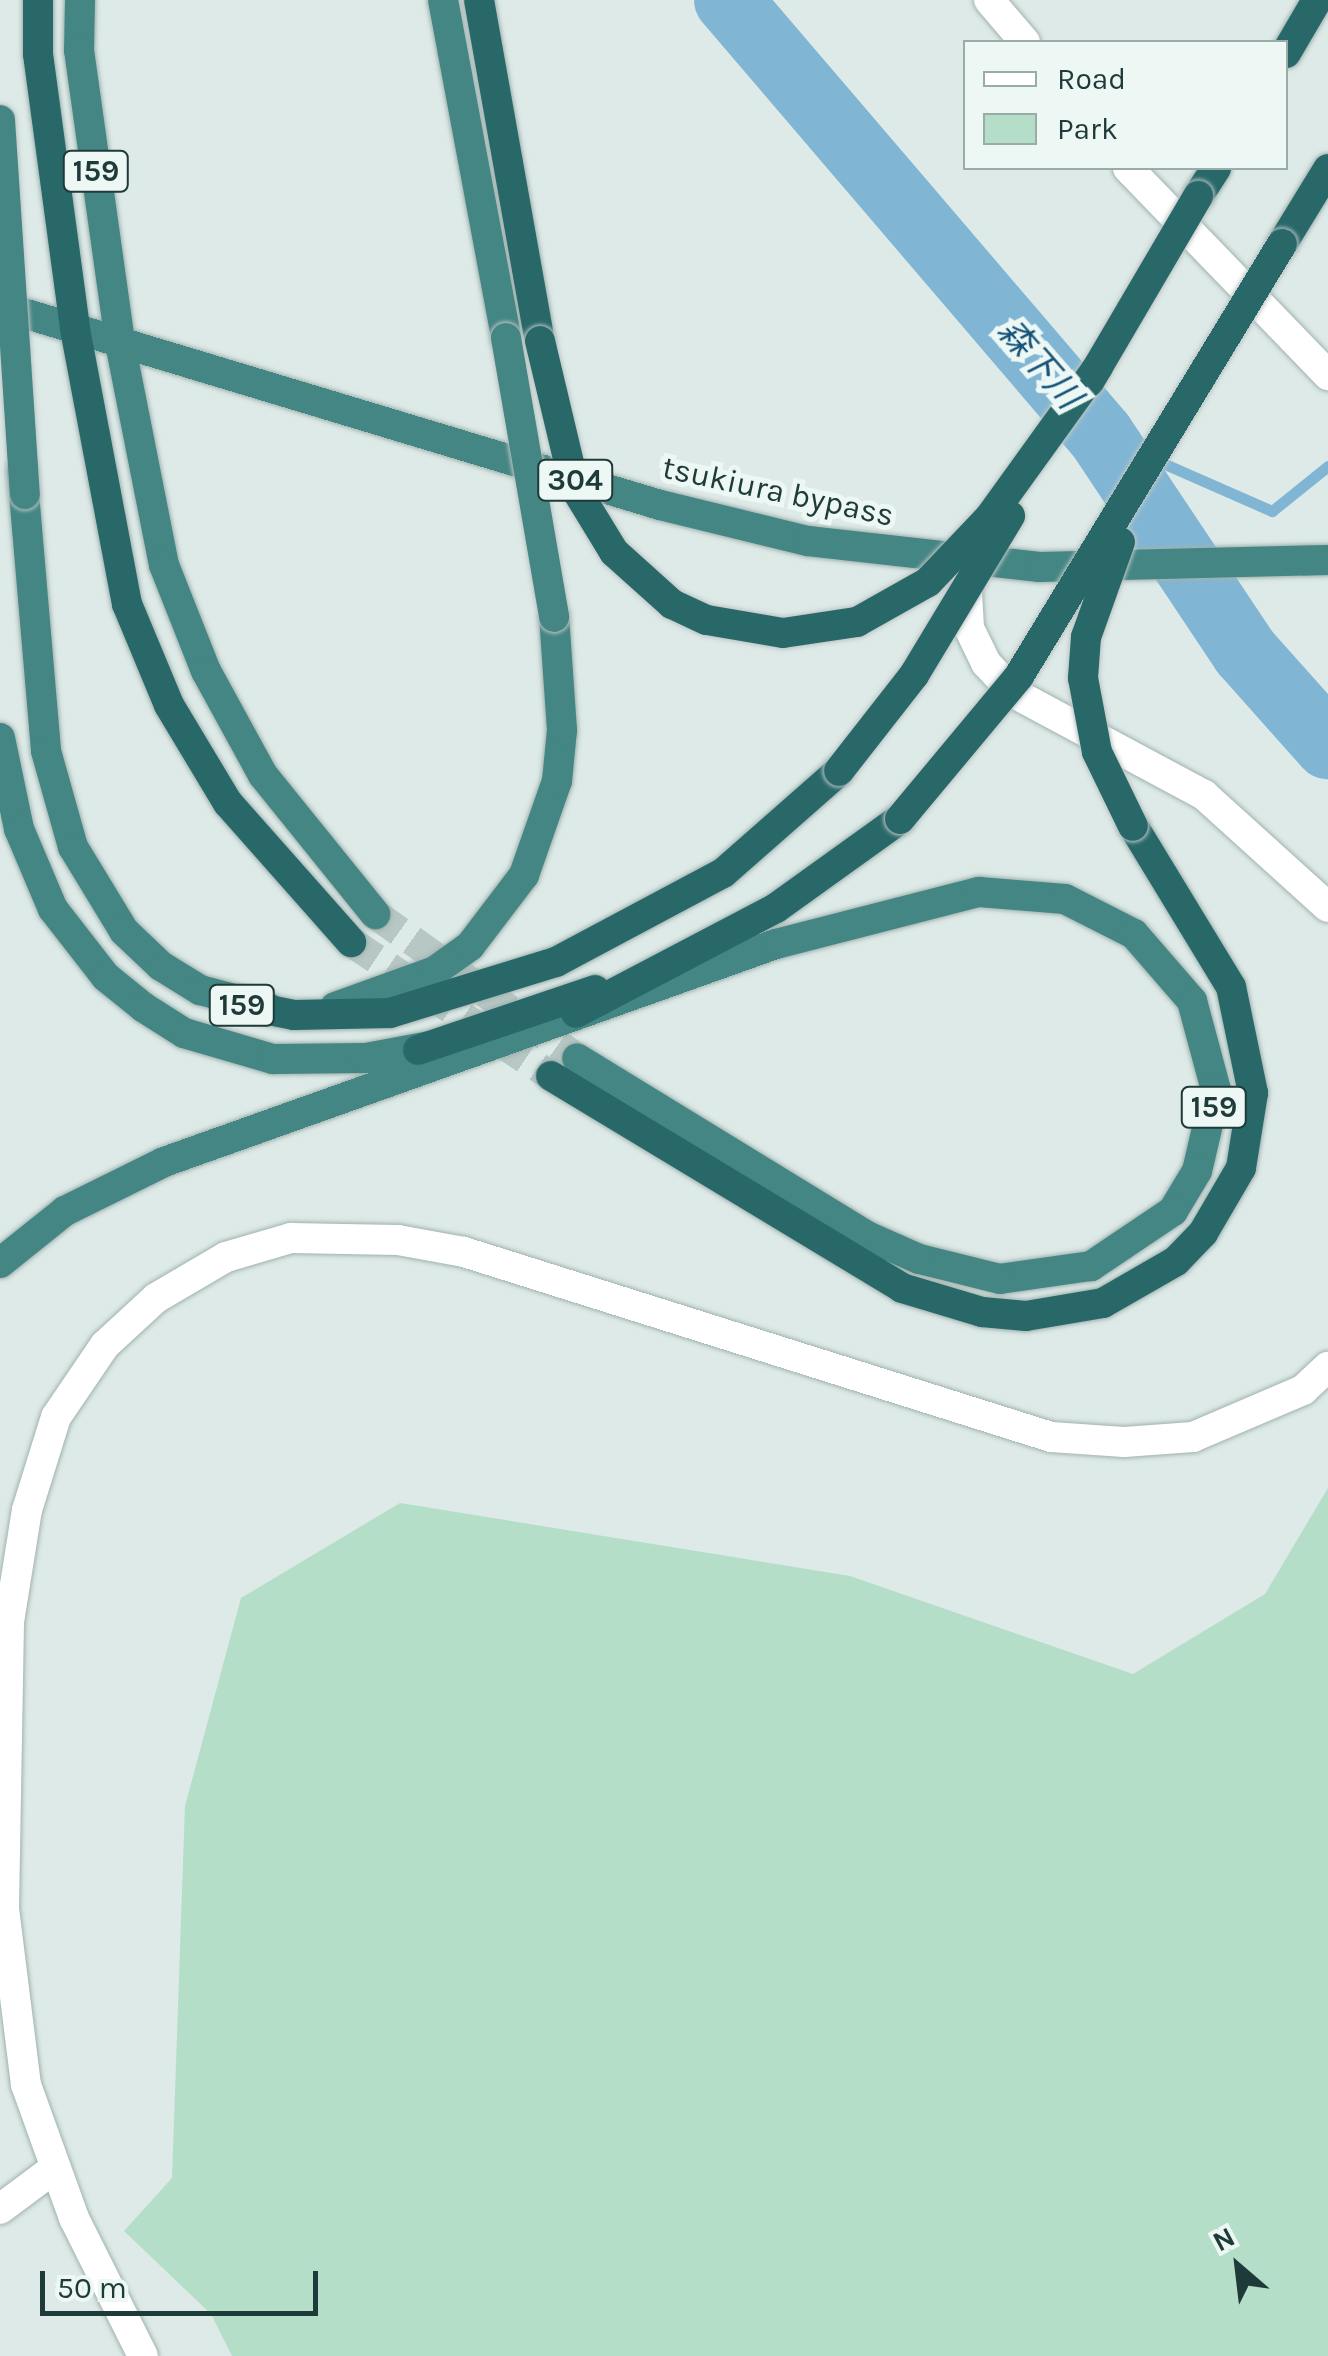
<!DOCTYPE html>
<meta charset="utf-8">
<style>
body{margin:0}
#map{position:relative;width:1328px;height:2356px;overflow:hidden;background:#ddeae7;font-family:Karla,"Noto Sans JP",sans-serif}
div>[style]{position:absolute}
.green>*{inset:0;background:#b4dec8}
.stream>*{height:11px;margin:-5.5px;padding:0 5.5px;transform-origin:5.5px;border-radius:5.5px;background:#80b6d4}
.river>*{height:68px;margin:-34px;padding:0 34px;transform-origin:34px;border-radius:34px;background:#80b6d4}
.trunk-tunnel>*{height:30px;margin-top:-15px;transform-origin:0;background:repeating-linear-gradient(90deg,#b7c7c4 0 30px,transparent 0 45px)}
.motorway-tunnel>*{height:30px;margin-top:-15px;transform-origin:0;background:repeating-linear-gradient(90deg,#b7c7c4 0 30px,transparent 0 45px)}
.roads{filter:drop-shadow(0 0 2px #a0b2af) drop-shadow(0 0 2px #a0b2af)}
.minor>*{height:30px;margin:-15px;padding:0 15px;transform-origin:15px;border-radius:15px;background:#fff}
.trunk>*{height:30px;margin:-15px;padding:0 15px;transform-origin:15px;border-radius:15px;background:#438684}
.motorway>*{height:30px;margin:-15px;padding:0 15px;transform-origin:15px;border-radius:15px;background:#286869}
.bridges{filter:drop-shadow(0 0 2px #bcc4c4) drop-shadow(0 0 2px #bcc4c4)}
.trunk-bridge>*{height:30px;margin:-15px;padding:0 15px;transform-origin:15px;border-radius:15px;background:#438684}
.motorway-bridge>*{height:30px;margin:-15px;padding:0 15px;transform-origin:15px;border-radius:15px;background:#286869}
span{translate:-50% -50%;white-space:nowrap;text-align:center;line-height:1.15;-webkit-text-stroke:10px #edf7f4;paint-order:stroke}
.shield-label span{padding:2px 8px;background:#edf7f4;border:2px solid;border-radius:8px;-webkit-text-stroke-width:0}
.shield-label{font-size:30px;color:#1e3b39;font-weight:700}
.street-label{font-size:32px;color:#1e3b39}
.water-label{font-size:35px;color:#15537a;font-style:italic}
.legend{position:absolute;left:963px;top:40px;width:325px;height:130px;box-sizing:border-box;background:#edf7f4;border:2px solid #9aaca9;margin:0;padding:12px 18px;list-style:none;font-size:30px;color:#1e3b39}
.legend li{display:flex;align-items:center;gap:20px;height:50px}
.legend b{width:50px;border:2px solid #9aaca9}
.north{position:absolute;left:1188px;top:2216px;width:100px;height:100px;-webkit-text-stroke:8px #edf7f4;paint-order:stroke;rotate:332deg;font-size:28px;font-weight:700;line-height:40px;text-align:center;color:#1e3b39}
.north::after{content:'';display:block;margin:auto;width:35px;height:45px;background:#1e3b39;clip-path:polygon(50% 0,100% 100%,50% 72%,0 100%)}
.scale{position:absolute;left:40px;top:2271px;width:278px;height:45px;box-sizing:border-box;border:5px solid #1e3b39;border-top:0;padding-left:12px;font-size:30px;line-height:35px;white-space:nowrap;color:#1e3b39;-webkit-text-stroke:8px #edf7f4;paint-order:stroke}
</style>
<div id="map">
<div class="green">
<div style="clip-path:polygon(1328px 1488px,1328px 2356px,232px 2356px,211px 2314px,124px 2231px,172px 2178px,185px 1806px,241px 1598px,400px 1503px,850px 1576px,1133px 1674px,1265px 1594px)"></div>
</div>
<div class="stream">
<div style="left:1101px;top:436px;width:187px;rotate:23.7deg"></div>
<div style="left:1272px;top:511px;width:72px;rotate:-38.8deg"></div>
</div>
<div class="river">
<div style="left:728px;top:0;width:574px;rotate:49.45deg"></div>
<div style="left:1101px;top:436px;width:260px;rotate:56.3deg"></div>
<div style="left:1245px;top:652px;width:125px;rotate:48.3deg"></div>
</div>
<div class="trunk-tunnel">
<div style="left:375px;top:914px;width:248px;rotate:35.5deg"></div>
</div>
<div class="motorway-tunnel">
<div style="left:351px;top:942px;width:241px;rotate:33.8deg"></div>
</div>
<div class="roads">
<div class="minor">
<div style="left:989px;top:0;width:55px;rotate:49.4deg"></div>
<div style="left:1128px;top:168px;width:288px;rotate:46deg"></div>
<div style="left:966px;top:574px;width:54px;rotate:86.8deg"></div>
<div style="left:969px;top:628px;width:39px;rotate:64deg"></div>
<div style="left:986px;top:663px;width:41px;rotate:47deg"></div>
<div style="left:1014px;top:693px;width:216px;rotate:28.2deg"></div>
<div style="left:1204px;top:795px;width:167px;rotate:42.1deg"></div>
<div style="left:0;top:2209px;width:69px;rotate:-36.7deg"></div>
<div style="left:143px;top:2356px;width:154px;rotate:-116.6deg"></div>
<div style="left:74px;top:2218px;width:141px;rotate:-109.8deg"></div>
<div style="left:26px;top:2085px;width:177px;rotate:-97.1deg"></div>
<div style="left:4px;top:1909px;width:287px;rotate:-89deg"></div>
<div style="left:9px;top:1622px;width:113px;rotate:-80.9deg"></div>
<div style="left:27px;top:1510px;width:97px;rotate:-72.7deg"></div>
<div style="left:56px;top:1417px;width:87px;rotate:-55.8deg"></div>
<div style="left:105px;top:1345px;width:69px;rotate:-42.7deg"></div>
<div style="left:156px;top:1298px;width:81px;rotate:-30.4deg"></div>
<div style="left:226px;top:1257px;width:68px;rotate:-16.3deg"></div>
<div style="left:291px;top:1238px;width:107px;rotate:1.1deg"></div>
<div style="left:398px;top:1240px;width:67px;rotate:10.3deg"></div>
<div style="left:464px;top:1252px;width:615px;rotate:17.49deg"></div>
<div style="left:1051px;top:1437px;width:73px;rotate:3.9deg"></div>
<div style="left:1124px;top:1442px;width:69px;rotate:-4.1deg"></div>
<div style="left:1193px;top:1437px;width:120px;rotate:-23.1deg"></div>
<div style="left:1303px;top:1390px;width:34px;rotate:-43deg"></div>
</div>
<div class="trunk">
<div style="left:80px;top:0;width:50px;rotate:91.1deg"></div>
<div style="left:79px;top:50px;width:296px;rotate:82deg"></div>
<div style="left:120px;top:343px;width:226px;rotate:78.8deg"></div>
<div style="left:164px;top:565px;width:114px;rotate:68.4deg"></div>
<div style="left:206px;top:671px;width:119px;rotate:61.3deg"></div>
<div style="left:263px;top:775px;width:179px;rotate:51.1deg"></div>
<div style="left:443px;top:0;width:344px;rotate:79.4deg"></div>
<div style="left:0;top:306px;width:689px;rotate:16.78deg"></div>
<div style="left:660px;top:505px;width:152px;rotate:13.7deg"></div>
<div style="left:808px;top:541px;width:233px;rotate:6.4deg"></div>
<div style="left:1040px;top:567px;width:288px;rotate:-1.4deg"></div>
<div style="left:22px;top:470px;width:282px;rotate:85.1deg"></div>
<div style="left:46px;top:751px;width:100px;rotate:74.3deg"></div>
<div style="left:73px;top:847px;width:98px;rotate:58.7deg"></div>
<div style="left:124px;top:931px;width:51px;rotate:43.4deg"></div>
<div style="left:161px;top:966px;width:46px;rotate:31.6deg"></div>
<div style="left:200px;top:990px;width:71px;rotate:14.6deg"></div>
<div style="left:0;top:738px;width:93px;rotate:78.2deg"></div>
<div style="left:19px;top:829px;width:87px;rotate:67deg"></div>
<div style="left:53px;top:909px;width:86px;rotate:52.1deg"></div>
<div style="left:106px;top:977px;width:48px;rotate:39deg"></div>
<div style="left:143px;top:1007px;width:49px;rotate:32.4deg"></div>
<div style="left:184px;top:1033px;width:93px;rotate:16.3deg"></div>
<div style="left:273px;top:1059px;width:93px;rotate:-0.6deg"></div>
<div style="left:366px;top:1058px;width:76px;rotate:-10.6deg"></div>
<div style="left:335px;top:1007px;width:106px;rotate:-19.8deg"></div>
<div style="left:435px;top:971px;width:43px;rotate:-35.5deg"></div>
<div style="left:470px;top:946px;width:89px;rotate:-52.7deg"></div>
<div style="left:524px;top:875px;width:100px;rotate:-70.7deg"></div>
<div style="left:557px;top:781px;width:51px;rotate:-84.4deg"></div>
<div style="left:562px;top:730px;width:113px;rotate:-94deg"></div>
<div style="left:0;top:1263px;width:83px;rotate:-38.7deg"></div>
<div style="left:65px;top:1211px;width:110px;rotate:-26.3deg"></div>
<div style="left:164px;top:1162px;width:650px;rotate:-19.61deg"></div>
<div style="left:776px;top:944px;width:210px;rotate:-14.4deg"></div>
<div style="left:979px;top:892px;width:86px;rotate:4.7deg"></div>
<div style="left:1065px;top:899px;width:77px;rotate:26.9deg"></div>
<div style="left:1134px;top:934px;width:89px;rotate:49.1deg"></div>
<div style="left:1192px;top:1001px;width:92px;rotate:74.9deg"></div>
<div style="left:1216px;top:1090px;width:83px;rotate:103.2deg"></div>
<div style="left:1197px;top:1171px;width:47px;rotate:121deg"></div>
<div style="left:1173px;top:1211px;width:99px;rotate:146.1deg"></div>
<div style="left:1091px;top:1266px;width:92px;rotate:171.9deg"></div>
<div style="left:1000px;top:1279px;width:83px;rotate:-166.1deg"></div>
<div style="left:919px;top:1259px;width:57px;rotate:-156.1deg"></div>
<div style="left:867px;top:1236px;width:340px;rotate:-148.5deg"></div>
</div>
<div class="motorway">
<div style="left:38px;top:0;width:54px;rotate:90deg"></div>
<div style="left:38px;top:54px;width:277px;rotate:82.3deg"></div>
<div style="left:75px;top:329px;width:280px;rotate:79.3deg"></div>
<div style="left:127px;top:604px;width:109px;rotate:67.4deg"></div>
<div style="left:169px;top:705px;width:114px;rotate:59deg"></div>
<div style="left:228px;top:803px;width:186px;rotate:48.5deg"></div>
<div style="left:479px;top:0;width:346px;rotate:79.9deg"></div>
<div style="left:1286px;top:53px;width:61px;rotate:-59.7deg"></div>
<div style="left:1198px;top:196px;width:33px;rotate:-57deg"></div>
<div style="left:1282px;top:244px;width:88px;rotate:-58.5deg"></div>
<div style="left:244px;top:1005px;width:51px;rotate:11.3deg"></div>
<div style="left:294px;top:1015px;width:96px;rotate:-1.2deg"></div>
<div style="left:390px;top:1013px;width:174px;rotate:-17.1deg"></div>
<div style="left:556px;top:962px;width:189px;rotate:-28.1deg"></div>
<div style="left:723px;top:873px;width:154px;rotate:-41.3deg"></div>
<div style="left:576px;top:1013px;width:226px;rotate:-27.7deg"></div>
<div style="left:776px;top:908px;width:153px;rotate:-35.7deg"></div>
<div style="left:418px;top:1050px;width:187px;rotate:-18.7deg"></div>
<div style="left:551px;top:1076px;width:410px;rotate:31.1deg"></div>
<div style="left:902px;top:1288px;width:84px;rotate:16.7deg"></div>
<div style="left:982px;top:1312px;width:44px;rotate:5.2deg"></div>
<div style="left:1026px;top:1316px;width:78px;rotate:-9.6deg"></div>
<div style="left:1103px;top:1303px;width:84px;rotate:-29.9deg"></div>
<div style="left:1176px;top:1261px;width:39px;rotate:-46deg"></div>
<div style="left:1203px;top:1233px;width:75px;rotate:-59.7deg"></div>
<div style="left:1241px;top:1168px;width:76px;rotate:-80.9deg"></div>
<div style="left:1253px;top:1093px;width:108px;rotate:-101.7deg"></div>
<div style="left:1231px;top:987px;width:188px;rotate:-121.3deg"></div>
</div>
</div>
<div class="bridges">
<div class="trunk-bridge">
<div style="left:0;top:120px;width:375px;rotate:86.2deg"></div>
<div style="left:506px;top:338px;width:283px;rotate:80.2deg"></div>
</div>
<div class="motorway-bridge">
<div style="left:540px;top:341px;width:151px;rotate:76.6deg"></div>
<div style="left:575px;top:488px;width:75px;rotate:58.6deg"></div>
<div style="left:614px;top:552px;width:78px;rotate:41.9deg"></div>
<div style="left:672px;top:604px;width:38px;rotate:25deg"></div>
<div style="left:707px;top:620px;width:77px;rotate:9.7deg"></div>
<div style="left:783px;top:633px;width:75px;rotate:-8.5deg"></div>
<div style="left:857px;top:622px;width:81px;rotate:-29.4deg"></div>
<div style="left:928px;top:582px;width:88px;rotate:-46.4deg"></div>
<div style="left:989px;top:518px;width:186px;rotate:-54.2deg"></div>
<div style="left:1089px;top:382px;width:216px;rotate:-59.6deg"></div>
<div style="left:1120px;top:542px;width:101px;rotate:109.7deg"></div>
<div style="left:1086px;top:637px;width:41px;rotate:94.2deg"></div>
<div style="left:1083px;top:678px;width:75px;rotate:79.3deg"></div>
<div style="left:1097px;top:752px;width:82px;rotate:64.1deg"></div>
<div style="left:839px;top:771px;width:122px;rotate:-52deg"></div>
<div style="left:914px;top:675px;width:186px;rotate:-58.9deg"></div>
<div style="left:900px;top:819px;width:186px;rotate:-50.2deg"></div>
<div style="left:1019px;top:676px;width:506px;rotate:-58.67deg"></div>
</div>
</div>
<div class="shield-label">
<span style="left:96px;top:171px">159</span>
<span style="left:575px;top:480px">304</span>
<span style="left:242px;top:1005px">159</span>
<span style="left:1214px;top:1107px">159</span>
</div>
<div class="street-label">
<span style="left:778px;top:492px;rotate:12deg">tsukiura bypass</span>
</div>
<div class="water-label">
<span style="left:1039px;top:364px;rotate:49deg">森下川</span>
</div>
<ul class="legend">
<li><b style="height:12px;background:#fff"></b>Road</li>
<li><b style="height:28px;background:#b4dec8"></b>Park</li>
</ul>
<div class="north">N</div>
<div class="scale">50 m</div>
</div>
